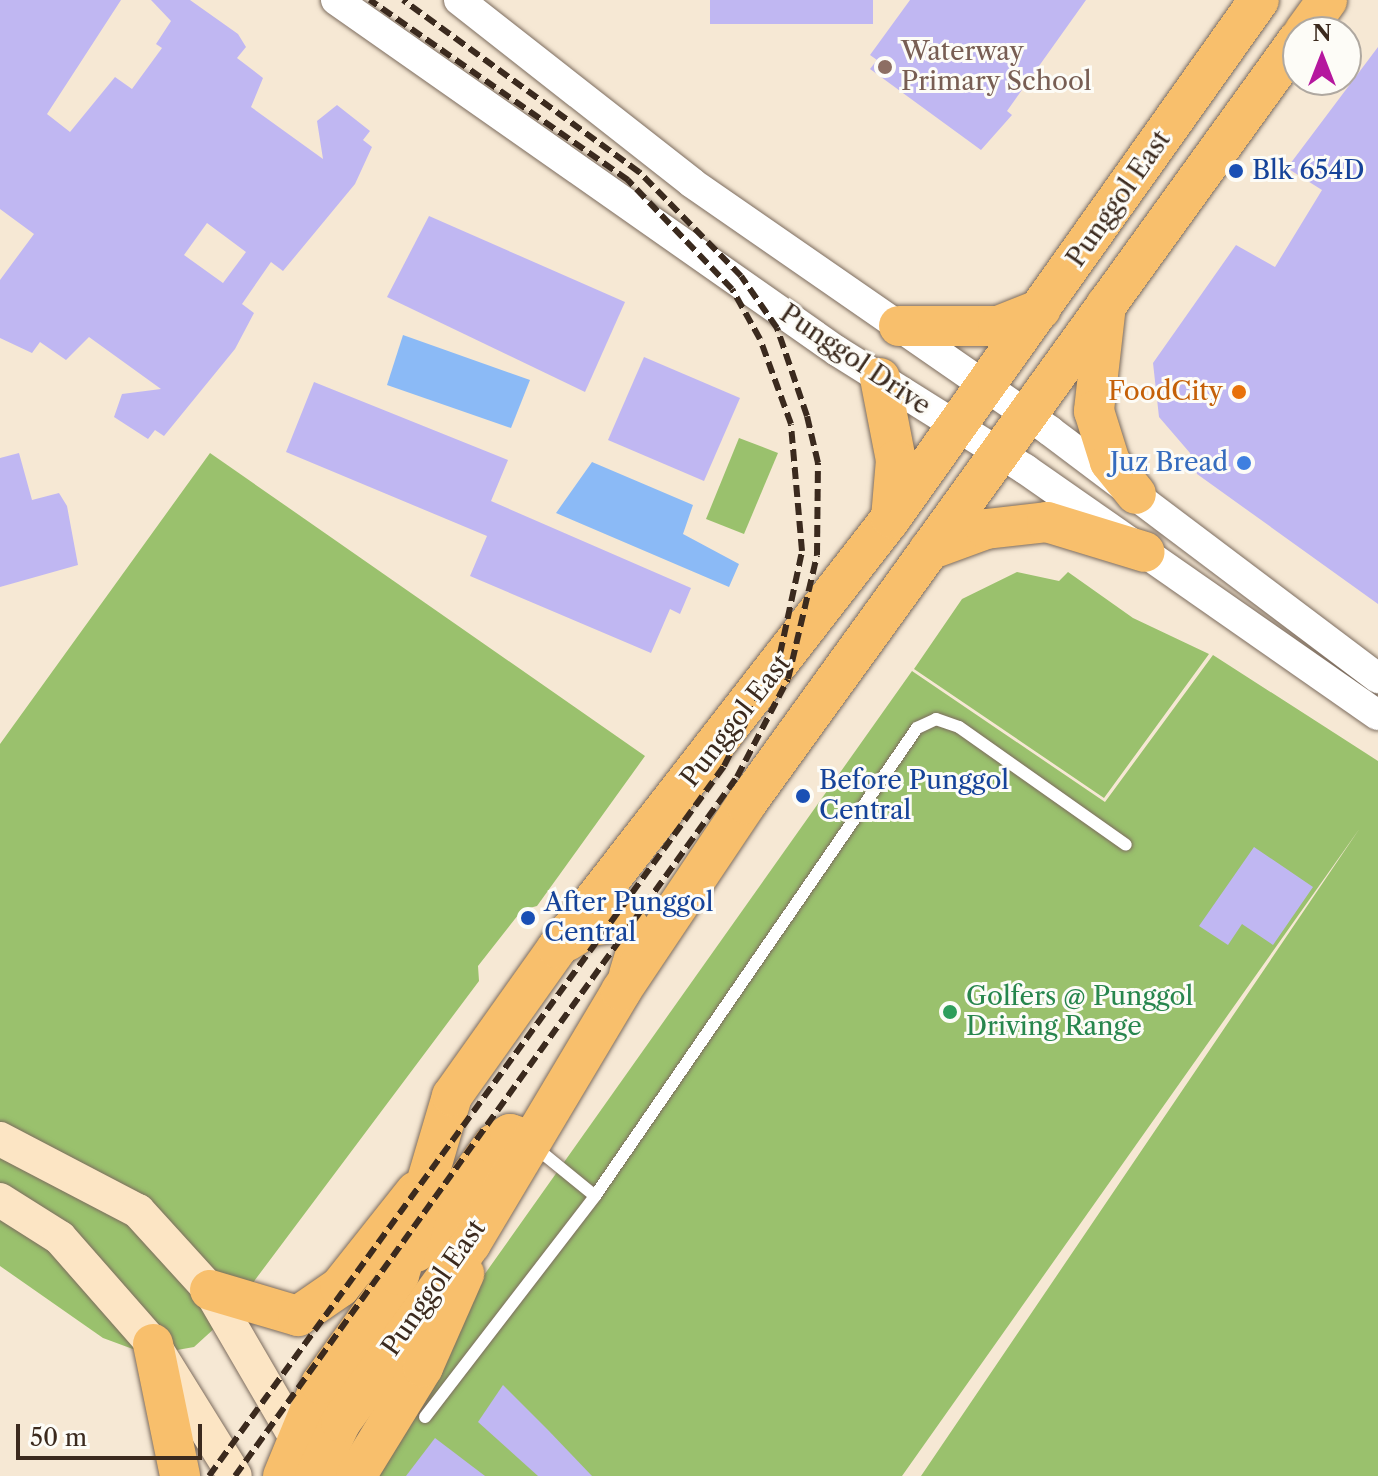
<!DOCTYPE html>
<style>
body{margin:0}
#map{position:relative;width:1378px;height:1476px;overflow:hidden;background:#f6e8d4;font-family:"Libre Caslon Text",serif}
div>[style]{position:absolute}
.green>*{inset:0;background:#9ac16d}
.water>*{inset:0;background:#8bbaf6}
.building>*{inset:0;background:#c0b7f2}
.roads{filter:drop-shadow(0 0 2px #7c6c5e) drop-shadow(0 0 2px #7c6c5e)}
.service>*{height:12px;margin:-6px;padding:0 6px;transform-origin:6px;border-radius:6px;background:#fff}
.tertiary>*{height:30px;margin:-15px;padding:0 15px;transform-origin:15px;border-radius:15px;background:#fff}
.secondary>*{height:34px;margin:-17px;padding:0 17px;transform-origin:17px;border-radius:17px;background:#fce5c4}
.primary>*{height:40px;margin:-20px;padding:0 20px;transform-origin:20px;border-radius:20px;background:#f8bf6c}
.rail>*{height:6px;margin-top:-3px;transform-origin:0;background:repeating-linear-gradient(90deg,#3b2a1e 0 12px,transparent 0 18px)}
.dots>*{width:22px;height:22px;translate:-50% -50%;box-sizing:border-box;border:4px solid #fdfcf7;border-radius:50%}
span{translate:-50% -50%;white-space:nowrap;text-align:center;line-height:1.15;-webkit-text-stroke:6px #fdfcf7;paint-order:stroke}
.education-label{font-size:26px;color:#785e54}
.left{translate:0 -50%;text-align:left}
.transit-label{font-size:26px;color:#164399}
.street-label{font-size:26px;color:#3b2a1e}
.food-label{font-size:26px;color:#c56008}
.right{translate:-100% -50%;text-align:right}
.shop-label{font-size:26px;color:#366cbe}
.leisure-label{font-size:26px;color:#27864d}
.north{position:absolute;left:1282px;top:16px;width:80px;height:80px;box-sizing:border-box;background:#fdfcf7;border:2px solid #afa8a0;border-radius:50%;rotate:0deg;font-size:22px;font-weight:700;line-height:32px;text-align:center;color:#3b2a1e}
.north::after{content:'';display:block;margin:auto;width:28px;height:36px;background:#b5179e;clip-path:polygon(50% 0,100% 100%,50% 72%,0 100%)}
.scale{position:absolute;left:16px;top:1424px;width:186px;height:36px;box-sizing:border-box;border:4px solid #3b2a1e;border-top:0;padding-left:10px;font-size:24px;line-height:28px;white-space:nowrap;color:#3b2a1e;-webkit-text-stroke:6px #fdfcf7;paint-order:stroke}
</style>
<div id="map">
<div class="green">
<div style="clip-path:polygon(739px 438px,778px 453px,744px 534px,706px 519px)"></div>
<div style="clip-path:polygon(210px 453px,645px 756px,537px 906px,522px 910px,478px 966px,479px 981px,228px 1316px,194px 1347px,149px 1355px,103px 1338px,0 1266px,0 744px)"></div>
<div style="clip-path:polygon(1017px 572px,1059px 581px,1068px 572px,1133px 618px,1209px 654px,1104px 798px,914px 669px,962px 599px)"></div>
<div style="clip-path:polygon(1213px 655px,1378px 761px,1378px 1476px,921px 1476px,1360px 828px,902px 1476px,366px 1476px,370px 1436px,912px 671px,1105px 802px)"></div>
</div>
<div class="water">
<div style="clip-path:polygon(403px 335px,530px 380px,511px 428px,387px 385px)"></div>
<div style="clip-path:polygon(592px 462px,693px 505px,683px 534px,739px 564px,729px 587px,556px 513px)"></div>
</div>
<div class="building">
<div style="clip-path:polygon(evenodd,0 0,121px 0,47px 114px,70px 132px,115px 77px,132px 89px,162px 48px,156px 44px,171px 21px,151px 0,190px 0,238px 34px,246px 47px,237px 58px,263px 78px,251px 107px,323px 159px,317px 121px,337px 105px,370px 131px,363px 140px,372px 147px,355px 184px,283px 271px,271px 262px,242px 304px,254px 313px,235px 349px,164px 436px,155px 430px,148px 439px,114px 417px,122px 394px,161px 389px,89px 337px,66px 360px,40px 342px,32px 353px,0 338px,0 280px,34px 234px,0 209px,0 0,207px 223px,246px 252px,223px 283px,184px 255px,207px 223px)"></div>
<div style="clip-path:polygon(710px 0,873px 0,873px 24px,710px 24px)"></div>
<div style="clip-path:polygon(910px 0,1086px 0,1007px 111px,1012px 115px,981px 150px,870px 69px,877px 60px,870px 55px)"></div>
<div style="clip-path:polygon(1378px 47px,1378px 604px,1197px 474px,1190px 453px,1159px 417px,1153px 363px,1236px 245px,1275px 267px,1322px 190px,1287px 168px)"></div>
<div style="clip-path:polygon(429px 216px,625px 302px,585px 392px,387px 297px)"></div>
<div style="clip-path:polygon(644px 357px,740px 398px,704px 481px,608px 440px)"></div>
<div style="clip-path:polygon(314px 382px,508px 460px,491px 501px,691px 588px,680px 614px,670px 609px,651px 653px,470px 576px,487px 536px,286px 452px)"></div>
<div style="clip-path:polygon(19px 453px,32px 500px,59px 493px,67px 506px,78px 565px,0 587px,0 458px)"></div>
<div style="clip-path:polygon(1254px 847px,1313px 887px,1273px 945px,1242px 924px,1228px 945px,1199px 926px)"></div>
<div style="clip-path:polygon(503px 1385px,548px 1430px,592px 1476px,538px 1476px,478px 1422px)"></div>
<div style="clip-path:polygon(435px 1438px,485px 1476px,406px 1476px)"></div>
</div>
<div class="roads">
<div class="service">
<div style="left:535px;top:1147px;width:77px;rotate:39.2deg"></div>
<div style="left:425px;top:1417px;width:279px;rotate:-52.4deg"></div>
<div style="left:595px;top:1196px;width:568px;rotate:-55.47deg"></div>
<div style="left:917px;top:728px;width:21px;rotate:-25deg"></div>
<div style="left:936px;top:719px;width:24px;rotate:19deg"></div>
<div style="left:959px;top:727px;width:204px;rotate:35.2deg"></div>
</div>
<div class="tertiary">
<div style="left:336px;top:0;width:612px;rotate:35.02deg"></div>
<div style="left:837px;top:351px;width:222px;rotate:32.1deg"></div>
<div style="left:1025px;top:469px;width:430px;rotate:34.9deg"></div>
<div style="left:459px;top:0;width:296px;rotate:38.1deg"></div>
<div style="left:692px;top:183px;width:436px;rotate:34.7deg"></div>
<div style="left:1050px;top:431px;width:411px;rotate:37deg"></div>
</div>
<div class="secondary">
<div style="left:0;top:1139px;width:156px;rotate:27.6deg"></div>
<div style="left:138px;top:1211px;width:107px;rotate:47.7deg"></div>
<div style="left:210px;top:1290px;width:197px;rotate:59.8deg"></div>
<div style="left:0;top:1200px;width:71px;rotate:32.3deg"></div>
<div style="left:60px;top:1238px;width:141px;rotate:48.7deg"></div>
<div style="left:153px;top:1344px;width:155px;rotate:58.2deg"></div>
</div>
<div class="primary">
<div style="left:1304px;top:32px;width:39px;rotate:-54deg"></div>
<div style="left:1106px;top:305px;width:107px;rotate:96.5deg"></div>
<div style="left:1094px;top:411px;width:53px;rotate:72.6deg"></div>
<div style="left:1110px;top:462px;width:41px;rotate:50.9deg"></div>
<div style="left:899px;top:326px;width:99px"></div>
<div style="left:998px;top:326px;width:46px;rotate:-21.6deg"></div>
<div style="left:880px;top:378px;width:84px;rotate:79deg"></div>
<div style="left:896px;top:460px;width:58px;rotate:94.9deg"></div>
<div style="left:929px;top:550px;width:61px;rotate:-20.2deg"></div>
<div style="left:986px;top:529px;width:61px;rotate:-6.5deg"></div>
<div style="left:1047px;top:522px;width:102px;rotate:17deg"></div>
<div style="left:567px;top:941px;width:28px;rotate:-32deg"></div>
<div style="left:591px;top:926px;width:34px;rotate:-8deg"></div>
<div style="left:625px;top:921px;width:25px;rotate:56deg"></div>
<div style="left:639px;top:942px;width:34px;rotate:107deg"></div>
<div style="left:416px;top:1252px;width:133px;rotate:-54.2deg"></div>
<div style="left:494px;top:1144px;width:19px;rotate:-32deg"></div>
<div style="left:510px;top:1134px;width:19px;rotate:18deg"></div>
<div style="left:210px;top:1290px;width:92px;rotate:16.5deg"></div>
<div style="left:298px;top:1316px;width:51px;rotate:-34.6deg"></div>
<div style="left:340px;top:1287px;width:122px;rotate:-51.6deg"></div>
<div style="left:153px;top:1344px;width:135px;rotate:78.4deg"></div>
<div style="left:283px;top:1476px;width:100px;rotate:-67.6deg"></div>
<div style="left:321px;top:1384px;width:134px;rotate:-54.4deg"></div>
<div style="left:399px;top:1275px;width:187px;rotate:-73.5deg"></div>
<div style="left:452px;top:1096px;width:181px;rotate:-54.6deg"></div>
<div style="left:557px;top:948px;width:544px;rotate:-52.16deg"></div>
<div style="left:891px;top:518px;width:635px;rotate:-54.61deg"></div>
<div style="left:315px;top:1476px;width:60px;rotate:-64.3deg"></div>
<div style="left:341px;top:1422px;width:221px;rotate:-54deg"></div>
<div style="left:471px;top:1243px;width:293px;rotate:-59.2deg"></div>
<div style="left:621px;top:991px;width:225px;rotate:-56.2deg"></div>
<div style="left:746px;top:804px;width:943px;rotate:-54.15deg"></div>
<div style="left:356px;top:1476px;width:128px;rotate:-58.4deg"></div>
<div style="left:423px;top:1367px;width:102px;rotate:-66.2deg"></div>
</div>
</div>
<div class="rail">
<div style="left:209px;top:1476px;width:877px;rotate:-54.04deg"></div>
<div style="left:724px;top:766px;width:125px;rotate:-63.4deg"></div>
<div style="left:780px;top:654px;width:105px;rotate:-77.9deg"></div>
<div style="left:802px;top:551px;width:127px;rotate:-95deg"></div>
<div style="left:791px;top:424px;width:90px;rotate:-110deg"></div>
<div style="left:760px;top:339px;width:57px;rotate:-119.2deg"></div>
<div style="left:732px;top:289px;width:151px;rotate:-133.7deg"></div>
<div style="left:628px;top:180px;width:315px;rotate:-145.1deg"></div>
<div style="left:235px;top:1476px;width:861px;rotate:-54.32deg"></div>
<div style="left:737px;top:777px;width:110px;rotate:-62.5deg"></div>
<div style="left:788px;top:679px;width:127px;rotate:-76.8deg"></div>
<div style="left:817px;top:555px;width:92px;rotate:-89.4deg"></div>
<div style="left:818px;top:463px;width:48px;rotate:-103.2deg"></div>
<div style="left:807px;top:416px;width:93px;rotate:-108.8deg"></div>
<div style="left:777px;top:328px;width:63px;rotate:-124.7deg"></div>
<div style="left:741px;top:276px;width:146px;rotate:-134.4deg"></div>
<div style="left:639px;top:172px;width:292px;rotate:-143.9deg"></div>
</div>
<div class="dots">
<div style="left:885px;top:67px;background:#8d6e63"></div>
<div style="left:1236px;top:171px;background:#1a4fb4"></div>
<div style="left:1239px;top:392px;background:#e8710a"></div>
<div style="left:1244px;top:463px;background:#3f7fe0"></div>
<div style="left:803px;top:796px;background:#1a4fb4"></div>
<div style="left:528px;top:918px;background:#1a4fb4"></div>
<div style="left:950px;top:1012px;background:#2e9e5b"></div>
</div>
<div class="education-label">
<span class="left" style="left:901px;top:67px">Waterway<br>Primary School</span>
</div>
<div class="transit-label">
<span class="left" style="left:1252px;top:171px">Blk 654D</span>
<span class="left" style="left:819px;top:796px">Before Punggol<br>Central</span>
<span class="left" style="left:544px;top:918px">After Punggol<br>Central</span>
</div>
<div class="street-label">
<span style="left:1119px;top:199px;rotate:-55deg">Punggol East</span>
<span style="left:855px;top:360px;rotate:34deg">Punggol Drive</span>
<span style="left:736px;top:721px;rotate:-52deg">Punggol East</span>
<span style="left:434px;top:1288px;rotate:-55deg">Punggol East</span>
</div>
<div class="food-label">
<span class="right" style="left:1223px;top:392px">FoodCity</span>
</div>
<div class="shop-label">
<span class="right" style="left:1228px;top:463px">Juz Bread</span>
</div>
<div class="leisure-label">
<span class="left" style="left:966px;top:1012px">Golfers @ Punggol<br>Driving Range</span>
</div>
<div class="north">N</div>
<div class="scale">50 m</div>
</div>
